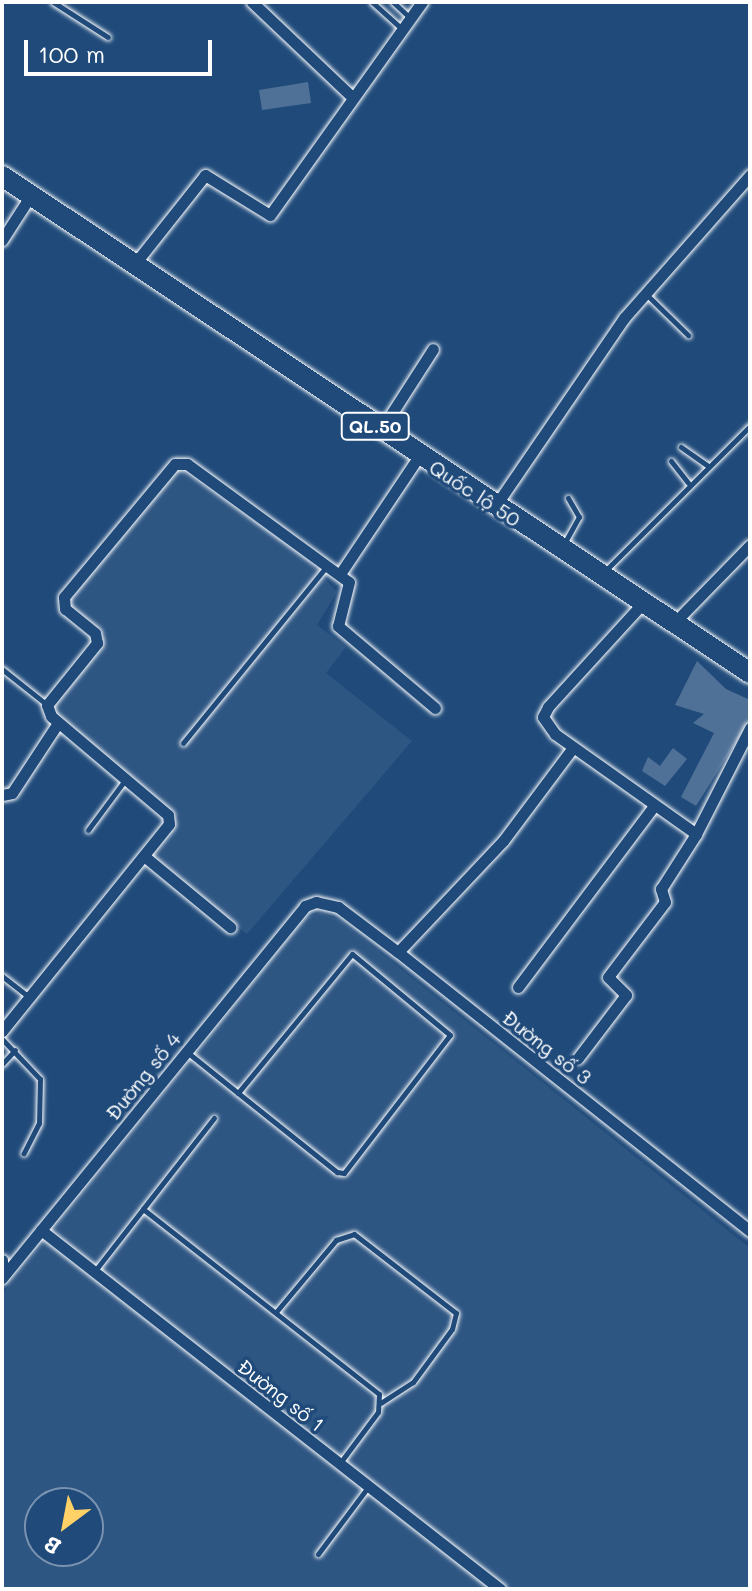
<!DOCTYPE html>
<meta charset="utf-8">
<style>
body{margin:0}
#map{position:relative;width:752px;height:1591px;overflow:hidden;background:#1f4a7a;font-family:Mali,sans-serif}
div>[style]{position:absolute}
.built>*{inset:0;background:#2e5683}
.building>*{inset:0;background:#507197}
.roads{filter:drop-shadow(0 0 2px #fff) drop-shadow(0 0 2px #fff)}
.lane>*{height:5px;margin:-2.5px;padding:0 2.5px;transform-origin:2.5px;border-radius:2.5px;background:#1f4a7a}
.street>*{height:11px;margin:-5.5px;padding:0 5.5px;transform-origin:5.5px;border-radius:5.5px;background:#1f4a7a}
.highway>*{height:20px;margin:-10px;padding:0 10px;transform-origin:10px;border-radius:10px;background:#1f4a7a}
span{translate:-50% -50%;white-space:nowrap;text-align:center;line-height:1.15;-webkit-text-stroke:7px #1f4a7a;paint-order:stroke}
.shield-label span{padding:2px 6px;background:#1f4a7a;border:2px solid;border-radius:6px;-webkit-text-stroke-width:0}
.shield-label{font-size:18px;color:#fff;font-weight:700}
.street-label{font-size:20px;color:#fff}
.frame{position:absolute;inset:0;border:4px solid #fff;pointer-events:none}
.north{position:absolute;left:24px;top:1487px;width:80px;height:80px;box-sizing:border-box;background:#1f4a7a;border:2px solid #7992af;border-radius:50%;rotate:212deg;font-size:22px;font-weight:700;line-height:32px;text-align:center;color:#fff}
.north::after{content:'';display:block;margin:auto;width:28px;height:36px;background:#ffd166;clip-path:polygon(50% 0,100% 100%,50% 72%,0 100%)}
.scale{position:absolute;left:24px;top:40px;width:188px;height:36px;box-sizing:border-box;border:4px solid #fff;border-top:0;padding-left:10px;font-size:24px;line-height:28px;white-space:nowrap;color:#fff;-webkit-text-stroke:6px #1f4a7a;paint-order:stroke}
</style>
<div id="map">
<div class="built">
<div style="clip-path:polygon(179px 469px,305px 557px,337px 592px,317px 625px,346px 647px,326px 673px,412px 741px,247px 934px,150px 856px,180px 818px,51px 712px,105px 635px,65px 603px)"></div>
<div style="clip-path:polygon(evenodd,320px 913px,338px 919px,750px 1248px,750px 1589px,2px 1589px,2px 1294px,305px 918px,320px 913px,40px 1503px,88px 1503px,88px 1551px,40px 1551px,40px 1503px)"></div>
</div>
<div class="building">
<div style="clip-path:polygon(308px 82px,311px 103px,262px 110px,259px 90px)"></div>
<div style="clip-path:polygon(697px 661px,726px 689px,750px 700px,750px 720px,696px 806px,681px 797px,714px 733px,693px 723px,704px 714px,675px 705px)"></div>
<div style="clip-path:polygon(673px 748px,687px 759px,665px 786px,642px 771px,648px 757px,660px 766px)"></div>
</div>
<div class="roads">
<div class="lane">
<div style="left:53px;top:2px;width:65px;rotate:32.5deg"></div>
<div style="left:372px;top:2px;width:38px;rotate:42deg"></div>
<div style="left:393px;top:2px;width:22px;rotate:43deg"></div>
<div style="left:646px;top:294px;width:59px;rotate:44.3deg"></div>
<div style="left:681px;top:447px;width:32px;rotate:35deg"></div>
<div style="left:671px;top:461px;width:28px;rotate:52deg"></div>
<div style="left:565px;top:542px;width:29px;rotate:-61deg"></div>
<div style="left:579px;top:517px;width:22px;rotate:-120deg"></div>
<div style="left:606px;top:570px;width:204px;rotate:-45deg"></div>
<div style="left:2px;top:669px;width:56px;rotate:38.5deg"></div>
<div style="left:183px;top:743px;width:228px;rotate:-50.9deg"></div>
<div style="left:88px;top:830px;width:62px;rotate:-53.5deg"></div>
<div style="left:2px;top:976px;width:33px;rotate:38deg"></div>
<div style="left:2px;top:1039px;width:55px;rotate:46.5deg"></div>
<div style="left:40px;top:1079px;width:44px;rotate:91.3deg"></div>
<div style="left:39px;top:1123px;width:34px;rotate:117deg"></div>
<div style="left:187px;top:1052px;width:65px;rotate:38.8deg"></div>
<div style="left:238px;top:1093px;width:127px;rotate:38.6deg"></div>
<div style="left:337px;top:1172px;width:7px;rotate:8deg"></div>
<div style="left:344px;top:1173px;width:174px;rotate:-52.5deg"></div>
<div style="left:450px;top:1035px;width:127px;rotate:-140.4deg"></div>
<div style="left:352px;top:954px;width:180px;rotate:129.4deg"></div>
<div style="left:2px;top:1064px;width:19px;rotate:-47deg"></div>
<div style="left:214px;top:1118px;width:115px;rotate:128deg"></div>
<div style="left:143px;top:1209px;width:300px;rotate:38.1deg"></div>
<div style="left:379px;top:1394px;width:18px;rotate:93deg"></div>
<div style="left:378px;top:1412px;width:64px;rotate:126.7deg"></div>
<div style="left:94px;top:1272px;width:80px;rotate:-52.1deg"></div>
<div style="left:276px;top:1312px;width:94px;rotate:-50.2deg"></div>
<div style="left:336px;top:1240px;width:19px;rotate:-18deg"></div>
<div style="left:354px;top:1234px;width:129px;rotate:37.8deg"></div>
<div style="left:456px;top:1313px;width:16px;rotate:104deg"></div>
<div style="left:452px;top:1329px;width:66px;rotate:126.3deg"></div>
<div style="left:413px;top:1382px;width:38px;rotate:147deg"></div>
<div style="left:318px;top:1554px;width:84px;rotate:-53.3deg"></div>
</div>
<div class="street">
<div style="left:252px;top:2px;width:138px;rotate:43.5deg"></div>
<div style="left:2px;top:240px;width:54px;rotate:-57.2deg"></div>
<div style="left:133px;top:266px;width:116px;rotate:-51.6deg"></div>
<div style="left:205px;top:175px;width:76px;rotate:31.6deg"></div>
<div style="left:270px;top:215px;width:262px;rotate:-54.5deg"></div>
<div style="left:381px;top:430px;width:96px;rotate:-57.3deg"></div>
<div style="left:496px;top:505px;width:227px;rotate:-55.6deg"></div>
<div style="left:624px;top:318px;width:191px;rotate:-48.6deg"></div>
<div style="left:340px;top:574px;width:142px;rotate:-56.2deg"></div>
<div style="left:641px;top:605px;width:138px;rotate:132.4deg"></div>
<div style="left:548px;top:707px;width:11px;rotate:117deg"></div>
<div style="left:543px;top:717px;width:21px;rotate:55deg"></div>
<div style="left:555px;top:734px;width:173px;rotate:35.3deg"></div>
<div style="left:696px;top:834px;width:119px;rotate:-63deg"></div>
<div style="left:673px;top:624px;width:110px;rotate:-45.7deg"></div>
<div style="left:2px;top:795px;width:10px;rotate:-11deg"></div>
<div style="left:12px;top:793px;width:84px;rotate:-56.7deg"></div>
<div style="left:144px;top:856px;width:112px;rotate:39.5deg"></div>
<div style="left:398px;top:952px;width:153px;rotate:-46.6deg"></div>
<div style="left:503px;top:841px;width:114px;rotate:-53.2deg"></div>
<div style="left:518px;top:987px;width:225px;rotate:-53.1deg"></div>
<div style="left:2px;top:1031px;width:266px;rotate:-51.1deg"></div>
<div style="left:169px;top:824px;width:9px;rotate:-96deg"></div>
<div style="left:168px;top:815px;width:153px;rotate:-139.8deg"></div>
<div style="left:51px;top:716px;width:12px;rotate:-110deg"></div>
<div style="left:47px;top:705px;width:80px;rotate:-51.1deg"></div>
<div style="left:97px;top:643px;width:10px;rotate:-101deg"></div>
<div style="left:95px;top:633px;width:38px;rotate:-141deg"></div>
<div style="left:65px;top:609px;width:12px;rotate:-95deg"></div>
<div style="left:64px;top:597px;width:173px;rotate:-50.2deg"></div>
<div style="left:175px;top:464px;width:12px"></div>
<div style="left:187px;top:464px;width:200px;rotate:36.1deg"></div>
<div style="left:349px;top:582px;width:45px;rotate:104deg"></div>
<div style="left:338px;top:626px;width:127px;rotate:40.2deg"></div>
<div style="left:578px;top:1058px;width:79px;rotate:-52.7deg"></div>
<div style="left:626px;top:995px;width:25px;rotate:-135deg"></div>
<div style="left:608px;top:977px;width:94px;rotate:-52.8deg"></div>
<div style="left:665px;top:902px;width:14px;rotate:-107deg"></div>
<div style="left:661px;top:889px;width:65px;rotate:-57.5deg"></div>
<div style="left:41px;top:1230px;width:583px;rotate:38.03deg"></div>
<div style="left:2px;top:1260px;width:3px;rotate:90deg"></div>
<div style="left:2px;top:1278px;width:480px;rotate:-50.8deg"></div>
<div style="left:305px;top:906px;width:12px;rotate:-20deg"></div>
<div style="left:316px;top:902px;width:23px;rotate:13deg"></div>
<div style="left:338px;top:907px;width:75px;rotate:36.9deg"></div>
<div style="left:398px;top:952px;width:449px;rotate:38.4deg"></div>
</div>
<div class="highway">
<div style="left:2px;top:176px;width:898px;rotate:33.6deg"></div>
</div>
</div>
<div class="shield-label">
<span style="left:375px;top:426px">QL.50</span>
</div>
<div class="street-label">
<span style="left:475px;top:493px;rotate:33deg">Quốc lộ 50</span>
<span style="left:547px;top:1047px;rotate:38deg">Đường số 3</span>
<span style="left:143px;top:1076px;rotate:-51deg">Đường số 4</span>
<span style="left:281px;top:1395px;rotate:38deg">Đường số 1</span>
</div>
<div class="frame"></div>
<div class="north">B</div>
<div class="scale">100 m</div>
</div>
